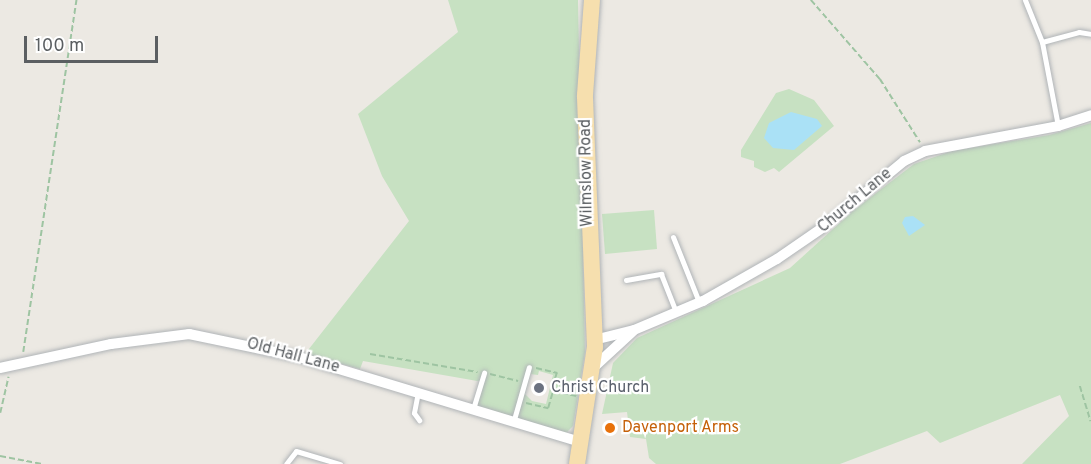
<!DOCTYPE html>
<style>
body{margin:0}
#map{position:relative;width:1091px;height:464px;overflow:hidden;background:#ece9e3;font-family:Overpass,sans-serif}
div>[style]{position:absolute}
.green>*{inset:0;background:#c7e1c2}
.water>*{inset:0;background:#aae1f6}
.path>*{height:1.5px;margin-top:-0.75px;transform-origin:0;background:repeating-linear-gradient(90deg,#9ec4a2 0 6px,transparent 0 9px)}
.roads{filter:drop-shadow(0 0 2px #b0b4b7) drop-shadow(0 0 2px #b0b4b7)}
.service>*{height:5px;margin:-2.5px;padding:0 2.5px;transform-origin:2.5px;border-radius:2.5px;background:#fff}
.minor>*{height:10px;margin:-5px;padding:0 5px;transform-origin:5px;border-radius:5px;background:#fff}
.primary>*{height:16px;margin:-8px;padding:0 8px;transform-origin:8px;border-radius:8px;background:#f6dfae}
.dots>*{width:16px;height:16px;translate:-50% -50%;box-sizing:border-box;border:3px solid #fff;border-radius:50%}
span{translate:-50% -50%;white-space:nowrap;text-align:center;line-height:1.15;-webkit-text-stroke:4.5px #fff;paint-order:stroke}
.street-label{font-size:16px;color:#5b5f62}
.worship-label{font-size:16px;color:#5b616d}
.left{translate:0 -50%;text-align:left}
.food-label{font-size:16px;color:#c56008}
.scale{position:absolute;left:24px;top:36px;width:134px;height:27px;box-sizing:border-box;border:3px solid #5b5f62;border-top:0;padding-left:8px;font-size:18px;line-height:21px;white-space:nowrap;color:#5b5f62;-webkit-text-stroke:4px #fff;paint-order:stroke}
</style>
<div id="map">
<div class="green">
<div style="clip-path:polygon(evenodd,448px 0,578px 0,585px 352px,573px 426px,566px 433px,477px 407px,483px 382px,363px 361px,360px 369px,305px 354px,409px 221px,382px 176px,358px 114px,458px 32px,448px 0,539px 371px,553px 375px,546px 404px,532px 401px,525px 394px,530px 374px,538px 375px,539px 371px)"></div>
<div style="clip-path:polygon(789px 89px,814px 100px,834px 126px,779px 172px,774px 168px,765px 172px,754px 167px,754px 161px,741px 157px,741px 150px,776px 93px)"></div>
<div style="clip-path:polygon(1091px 123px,1091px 464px,1022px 464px,1069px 416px,1060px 395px,940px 443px,927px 431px,840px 464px,656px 464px,649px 458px,646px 439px,630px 437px,627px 412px,602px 414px,613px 363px,637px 338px,790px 268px,854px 210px,914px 164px,952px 151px,1049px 135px)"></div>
<div style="clip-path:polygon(654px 210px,657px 249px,605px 254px,602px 214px)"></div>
</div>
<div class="water">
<div style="clip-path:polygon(791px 112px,817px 119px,822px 126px,794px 150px,773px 148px,764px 138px,769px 123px)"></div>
<div style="clip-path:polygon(913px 216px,925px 225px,909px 236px,902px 223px,905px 217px)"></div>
</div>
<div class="path">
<div style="left:811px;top:0;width:105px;rotate:48.9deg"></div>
<div style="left:880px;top:79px;width:75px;rotate:57.6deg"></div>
<div style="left:23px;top:352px;width:356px;rotate:-81.4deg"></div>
<div style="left:370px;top:354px;width:109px;rotate:9.5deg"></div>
<div style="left:536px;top:368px;width:22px;rotate:13deg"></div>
<div style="left:557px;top:373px;width:19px;rotate:106deg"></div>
<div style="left:490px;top:374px;width:29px;rotate:14deg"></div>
<div style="left:1080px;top:386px;width:37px;rotate:73deg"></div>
<div style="left:526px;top:403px;width:23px;rotate:13deg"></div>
<div style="left:548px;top:408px;width:18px;rotate:-74deg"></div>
<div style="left:553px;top:391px;width:24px;rotate:12deg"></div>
<div style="left:0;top:413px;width:37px;rotate:-77deg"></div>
<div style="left:0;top:456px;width:43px;rotate:10.8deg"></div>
</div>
<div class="roads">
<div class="service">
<div style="left:1025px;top:0;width:45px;rotate:68deg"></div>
<div style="left:1058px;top:126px;width:86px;rotate:-100.8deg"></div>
<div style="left:1042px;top:42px;width:38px;rotate:-15deg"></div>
<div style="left:1079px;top:32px;width:12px;rotate:9deg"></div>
<div style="left:673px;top:237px;width:70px;rotate:68.2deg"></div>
<div style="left:626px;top:280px;width:36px;rotate:-10deg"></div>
<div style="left:661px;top:274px;width:41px;rotate:68.5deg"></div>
<div style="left:418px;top:392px;width:21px;rotate:101deg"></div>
<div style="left:414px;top:413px;width:9px;rotate:54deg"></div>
<div style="left:473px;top:409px;width:38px;rotate:-73deg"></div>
<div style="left:513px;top:423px;width:58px;rotate:-74.1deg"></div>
<div style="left:286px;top:464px;width:16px;rotate:-52deg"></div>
<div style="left:296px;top:451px;width:46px;rotate:16.5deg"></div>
</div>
<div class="minor">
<div style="left:594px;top:340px;width:41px;rotate:-14deg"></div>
<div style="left:634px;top:330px;width:75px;rotate:-22.8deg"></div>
<div style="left:703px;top:301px;width:85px;rotate:-29.6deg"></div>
<div style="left:777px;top:259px;width:58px;rotate:-34.5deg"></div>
<div style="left:825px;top:226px;width:102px;rotate:-39.4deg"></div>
<div style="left:904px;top:161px;width:23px;rotate:-25deg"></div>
<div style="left:925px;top:151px;width:135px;rotate:-10.6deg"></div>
<div style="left:1058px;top:126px;width:35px;rotate:-18deg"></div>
<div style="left:594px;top:367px;width:52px;rotate:-42.6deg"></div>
<div style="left:0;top:368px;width:114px;rotate:-12.2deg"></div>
<div style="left:111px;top:344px;width:79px;rotate:-7.3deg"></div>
<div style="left:189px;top:334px;width:112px;rotate:11.8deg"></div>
<div style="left:299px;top:357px;width:294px;rotate:16.8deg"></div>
</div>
<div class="primary">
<div style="left:577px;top:464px;width:118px;rotate:-81.3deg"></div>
<div style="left:595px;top:347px;width:252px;rotate:-92.3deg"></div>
<div style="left:585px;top:95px;width:95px;rotate:-85.8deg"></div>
</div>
</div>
<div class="dots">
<div style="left:539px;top:388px;background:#6b7280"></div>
<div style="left:610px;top:428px;background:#e8710a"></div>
</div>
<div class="street-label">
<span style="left:587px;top:173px;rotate:-91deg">Wilmslow Road</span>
<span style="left:855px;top:201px;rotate:-40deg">Church Lane</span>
<span style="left:293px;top:356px;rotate:15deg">Old Hall Lane</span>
</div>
<div class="worship-label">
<span class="left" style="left:551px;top:388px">Christ Church</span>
</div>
<div class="food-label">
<span class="left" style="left:622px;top:428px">Davenport Arms</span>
</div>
<div class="scale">100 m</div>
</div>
